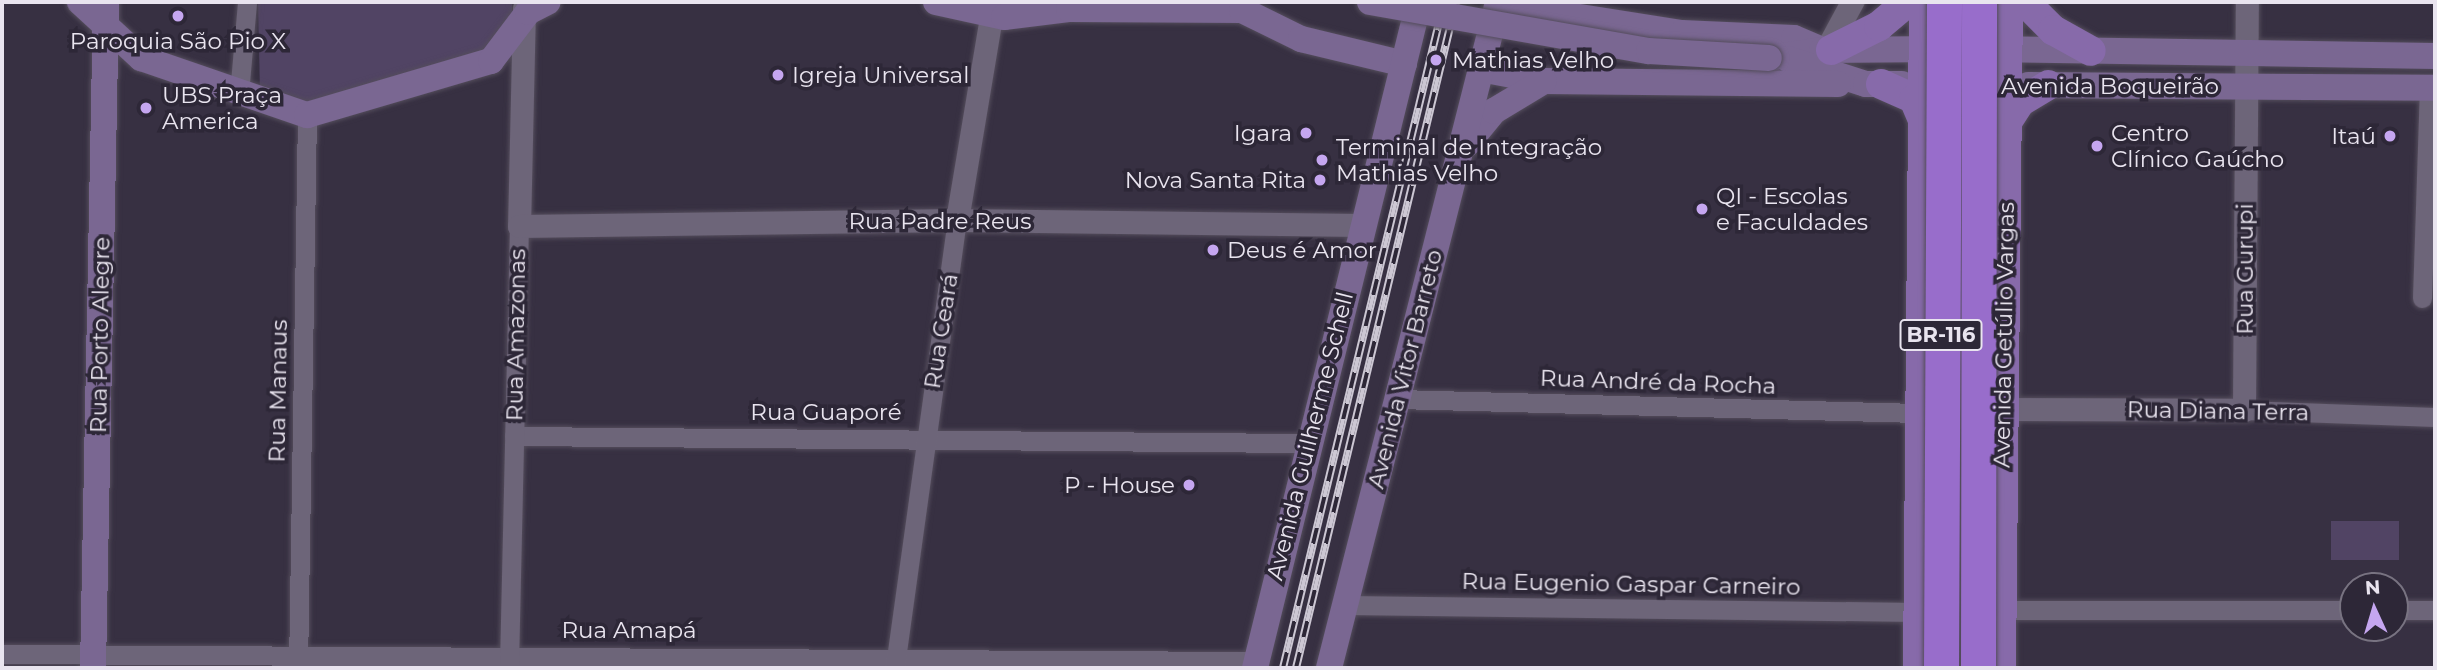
<!DOCTYPE html>
<meta charset="utf-8">
<style>
body{margin:0}
#map{position:relative;width:2437px;height:670px;overflow:hidden;background:#373042;font-family:Montserrat,sans-serif}
div>[style]{position:absolute}
.green>*{inset:0;background:#514464}
.roads{filter:drop-shadow(0 0 2px #544d5c) drop-shadow(0 0 2px #544d5c)}
.minor>*{height:19px;margin:-9.5px;padding:0 9.5px;transform-origin:9.5px;border-radius:9.5px;background:#6d6579}
.tertiary>*{height:23px;margin:-11.5px;padding:0 11.5px;transform-origin:11.5px;border-radius:11.5px;background:#6d6579}
.secondary>*{height:26px;margin:-13px;padding:0 13px;transform-origin:13px;border-radius:13px;background:#7a6792}
.primary>*{height:30px;margin:-15px;padding:0 15px;transform-origin:15px;border-radius:15px;background:#876aaa}
.rail>*{height:8px;margin-top:-4px;transform-origin:0;background:repeating-linear-gradient(90deg,#2d2737 0 16px,#ccc7d3 0 32px);box-sizing:border-box;border-block:2px solid #ccc7d3}
.bridges{filter:drop-shadow(0 0 2px #544d5c) drop-shadow(0 0 2px #544d5c)}
.secondary-bridge>*{height:26px;margin:-13px;padding:0 13px;transform-origin:13px;border-radius:13px;background:#7a6792}
.motorway-bridge>*{height:35px;margin:-17.5px;padding:0 17.5px;transform-origin:17.5px;border-radius:17.5px;background:#986dcb}
.dots>*{width:19px;height:19px;translate:-50% -50%;box-sizing:border-box;border:4px solid #2d2737;border-radius:50%}
span{translate:-50% -50%;white-space:nowrap;text-align:center;line-height:1.15;-webkit-text-stroke:7px #2d2737;paint-order:stroke}
.shield-label span{padding:2px 5px;background:#2d2737;border:2px solid;border-radius:5px;-webkit-text-stroke-width:0}
.shield-label{font-size:21px;color:#e9e4ef;font-weight:700}
.poi-label{font-size:23px;color:#e9e4ef}
.left{translate:0 -50%;text-align:left}
.right{translate:-100% -50%;text-align:right}
.street-label{font-size:23px;color:#e9e4ef}
.frame{position:absolute;inset:0;border:4px solid #e9e4ef;pointer-events:none}
.north{position:absolute;left:2339px;top:572px;width:70px;height:70px;box-sizing:border-box;background:#2d2737;border:2px solid #787381;border-radius:50%;rotate:356deg;font-size:19px;font-weight:700;line-height:28px;text-align:center;color:#e9e4ef}
.north::after{content:'';display:block;margin:auto;width:24px;height:32px;background:#c5a6f0;clip-path:polygon(50% 0,100% 100%,50% 72%,0 100%)}
</style>
<div id="map">
<div class="green">
<div style="clip-path:polygon(258px 2px,512px 2px,512px 12px,492px 53px,308px 105px,260px 93px)"></div>
<div style="clip-path:polygon(2331px 521px,2399px 521px,2399px 560px,2331px 560px)"></div>
</div>
<div class="roads">
<div class="minor">
<div style="left:239px;top:94px;width:92px;rotate:-85deg"></div>
<div style="left:2422px;top:298px;width:210px;rotate:-88.1deg"></div>
<div style="left:1397px;top:399px;width:520px;rotate:1.54deg"></div>
<div style="left:2244px;top:410px;width:191px;rotate:2.1deg"></div>
<div style="left:514px;top:436px;width:792px;rotate:0.51deg"></div>
<div style="left:1345px;top:605px;width:573px;rotate:0.7deg"></div>
<div style="left:2001px;top:610px;width:352px"></div>
<div style="left:2395px;top:610px;width:40px"></div>
<div style="left:2px;top:654px;width:1254px;rotate:0.32deg"></div>
<div style="left:509px;top:665px;width:439px;rotate:-88.7deg"></div>
<div style="left:895px;top:666px;width:450px;rotate:-82.1deg"></div>
<div style="left:298px;top:668px;width:553px;rotate:-89.07deg"></div>
</div>
<div class="tertiary">
<div style="left:524px;top:8px;width:218px;rotate:91.3deg"></div>
<div style="left:519px;top:226px;width:438px;rotate:-0.8deg"></div>
<div style="left:957px;top:220px;width:405px;rotate:0.7deg"></div>
<div style="left:1826px;top:50px;width:55px;rotate:-61.6deg"></div>
<div style="left:957px;top:220px;width:207px;rotate:-80.5deg"></div>
<div style="left:991px;top:16px;width:21px;rotate:-43deg"></div>
<div style="left:2001px;top:409px;width:243px;rotate:0.2deg"></div>
<div style="left:2244px;top:410px;width:408px;rotate:-89.6deg"></div>
</div>
<div class="secondary">
<div style="left:80px;top:2px;width:83px;rotate:42.6deg"></div>
<div style="left:141px;top:58px;width:176px;rotate:19deg"></div>
<div style="left:307px;top:115px;width:192px;rotate:-16.4deg"></div>
<div style="left:491px;top:61px;width:61px;rotate:-52.9deg"></div>
<div style="left:528px;top:12px;width:22px;rotate:-27deg"></div>
<div style="left:936px;top:2px;width:70px;rotate:12.4deg"></div>
<div style="left:1004px;top:17px;width:65px;rotate:-7deg"></div>
<div style="left:1069px;top:9px;width:173px;rotate:0.3deg"></div>
<div style="left:1242px;top:10px;width:66px;rotate:26.2deg"></div>
<div style="left:1301px;top:39px;width:106px;rotate:13.6deg"></div>
<div style="left:1498px;top:4px;width:186px;rotate:9deg"></div>
<div style="left:1682px;top:33px;width:112px;rotate:2.6deg"></div>
<div style="left:1794px;top:38px;width:30px;rotate:23deg"></div>
<div style="left:1989px;top:49px;width:446px;rotate:0.9deg"></div>
<div style="left:1769px;top:58px;width:54px;rotate:-8.6deg"></div>
<div style="left:1822px;top:50px;width:122px;rotate:-0.5deg"></div>
<div style="left:1788px;top:59px;width:82px;rotate:17.8deg"></div>
<div style="left:1866px;top:84px;width:36px"></div>
<div style="left:1480px;top:69px;width:65px;rotate:10.6deg"></div>
<div style="left:1544px;top:81px;width:294px;rotate:0.6deg"></div>
<div style="left:2028px;top:85px;width:407px;rotate:0.4deg"></div>
<div style="left:1467px;top:144px;width:43px;rotate:-50.7deg"></div>
<div style="left:1494px;top:111px;width:58px;rotate:-31deg"></div>
<div style="left:93px;top:668px;width:666px;rotate:-88.88deg"></div>
<div style="left:1255px;top:668px;width:686px;rotate:-76.17deg"></div>
<div style="left:1329px;top:668px;width:687px;rotate:-75.76deg"></div>
</div>
<div class="primary">
<div style="left:2025px;top:2px;width:40px;rotate:45deg"></div>
<div style="left:2053px;top:30px;width:43px;rotate:28.9deg"></div>
<div style="left:1831px;top:50px;width:54px;rotate:-26.6deg"></div>
<div style="left:1879px;top:26px;width:38px;rotate:-40deg"></div>
<div style="left:1881px;top:84px;width:36px;rotate:24deg"></div>
<div style="left:1914px;top:99px;width:25px;rotate:67deg"></div>
<div style="left:2007px;top:122px;width:24px;rotate:-57deg"></div>
<div style="left:2020px;top:102px;width:33px;rotate:-31deg"></div>
<div style="left:1918px;top:668px;width:666px;rotate:-89.48deg"></div>
<div style="left:2001px;top:668px;width:666px;rotate:-89.4deg"></div>
</div>
</div>
<div class="rail">
<div style="left:1283px;top:668px;width:685px;rotate:-76.41deg"></div>
<div style="left:1296px;top:668px;width:685px;rotate:-76.49deg"></div>
</div>
<div class="bridges">
<div class="secondary-bridge">
<div style="left:1370px;top:2px;width:283px;rotate:10deg"></div>
<div style="left:1649px;top:51px;width:120px;rotate:3.3deg"></div>
</div>
<div class="motorway-bridge">
<div style="left:1941px;top:668px;width:666px;rotate:-89.74deg"></div>
<div style="left:1978px;top:668px;width:666px;rotate:-89.91deg"></div>
</div>
</div>
<div class="dots">
<div style="left:178px;top:16px;background:#c5a6f0"></div>
<div style="left:1436px;top:60px;background:#c5a6f0"></div>
<div style="left:778px;top:75px;background:#c5a6f0"></div>
<div style="left:146px;top:108px;background:#c5a6f0"></div>
<div style="left:1306px;top:133px;background:#c5a6f0"></div>
<div style="left:2390px;top:136px;background:#c5a6f0"></div>
<div style="left:2097px;top:146px;background:#c5a6f0"></div>
<div style="left:1322px;top:160px;background:#c5a6f0"></div>
<div style="left:1320px;top:180px;background:#c5a6f0"></div>
<div style="left:1702px;top:209px;background:#c5a6f0"></div>
<div style="left:1213px;top:250px;background:#c5a6f0"></div>
<div style="left:1189px;top:485px;background:#c5a6f0"></div>
</div>
<div class="shield-label">
<span style="left:1941px;top:335px">BR-116</span>
</div>
<div class="poi-label">
<span style="left:178px;top:41px">Paroquia São Pio X</span>
<span class="left" style="left:1452px;top:60px">Mathias Velho</span>
<span class="left" style="left:792px;top:75px">Igreja Universal</span>
<span class="left" style="left:162px;top:108px">UBS Praça<br>America</span>
<span class="right" style="left:1292px;top:133px">Igara</span>
<span class="left" style="left:2111px;top:146px">Centro<br>Clínico Gaúcho</span>
<span class="right" style="left:2376px;top:136px">Itaú</span>
<span class="left" style="left:1336px;top:160px">Terminal de Integração<br>Mathias Velho</span>
<span class="right" style="left:1306px;top:180px">Nova Santa Rita</span>
<span class="left" style="left:1716px;top:209px">QI - Escolas<br>e Faculdades</span>
<span class="left" style="left:1227px;top:250px">Deus é Amor</span>
<span class="right" style="left:1175px;top:485px">P - House</span>
</div>
<div class="street-label">
<span style="left:2110px;top:86px">Avenida Boqueirão</span>
<span style="left:940px;top:221px">Rua Padre Reus</span>
<span style="left:2245px;top:269px;rotate:-90deg">Rua Gurupi</span>
<span style="left:941px;top:331px;rotate:-81deg">Rua Ceará</span>
<span style="left:100px;top:335px;rotate:-89deg">Rua Porto Alegre</span>
<span style="left:516px;top:335px;rotate:-89deg">Rua Amazonas</span>
<span style="left:2004px;top:335px;rotate:-89deg">Avenida Getúlio Vargas</span>
<span style="left:1405px;top:369px;rotate:-76deg">Avenida Vitor Barreto</span>
<span style="left:1658px;top:382px;rotate:2deg">Rua André da Rocha</span>
<span style="left:278px;top:391px;rotate:-89deg">Rua Manaus</span>
<span style="left:2218px;top:411px;rotate:1deg">Rua Diana Terra</span>
<span style="left:826px;top:412px">Rua Guaporé</span>
<span style="left:1310px;top:436px;rotate:-76deg">Avenida Guilherme Schell</span>
<span style="left:1631px;top:584px;rotate:1deg">Rua Eugenio Gaspar Carneiro</span>
<span style="left:629px;top:630px">Rua Amapá</span>
</div>
<div class="frame"></div>
<div class="north">N</div>
</div>
